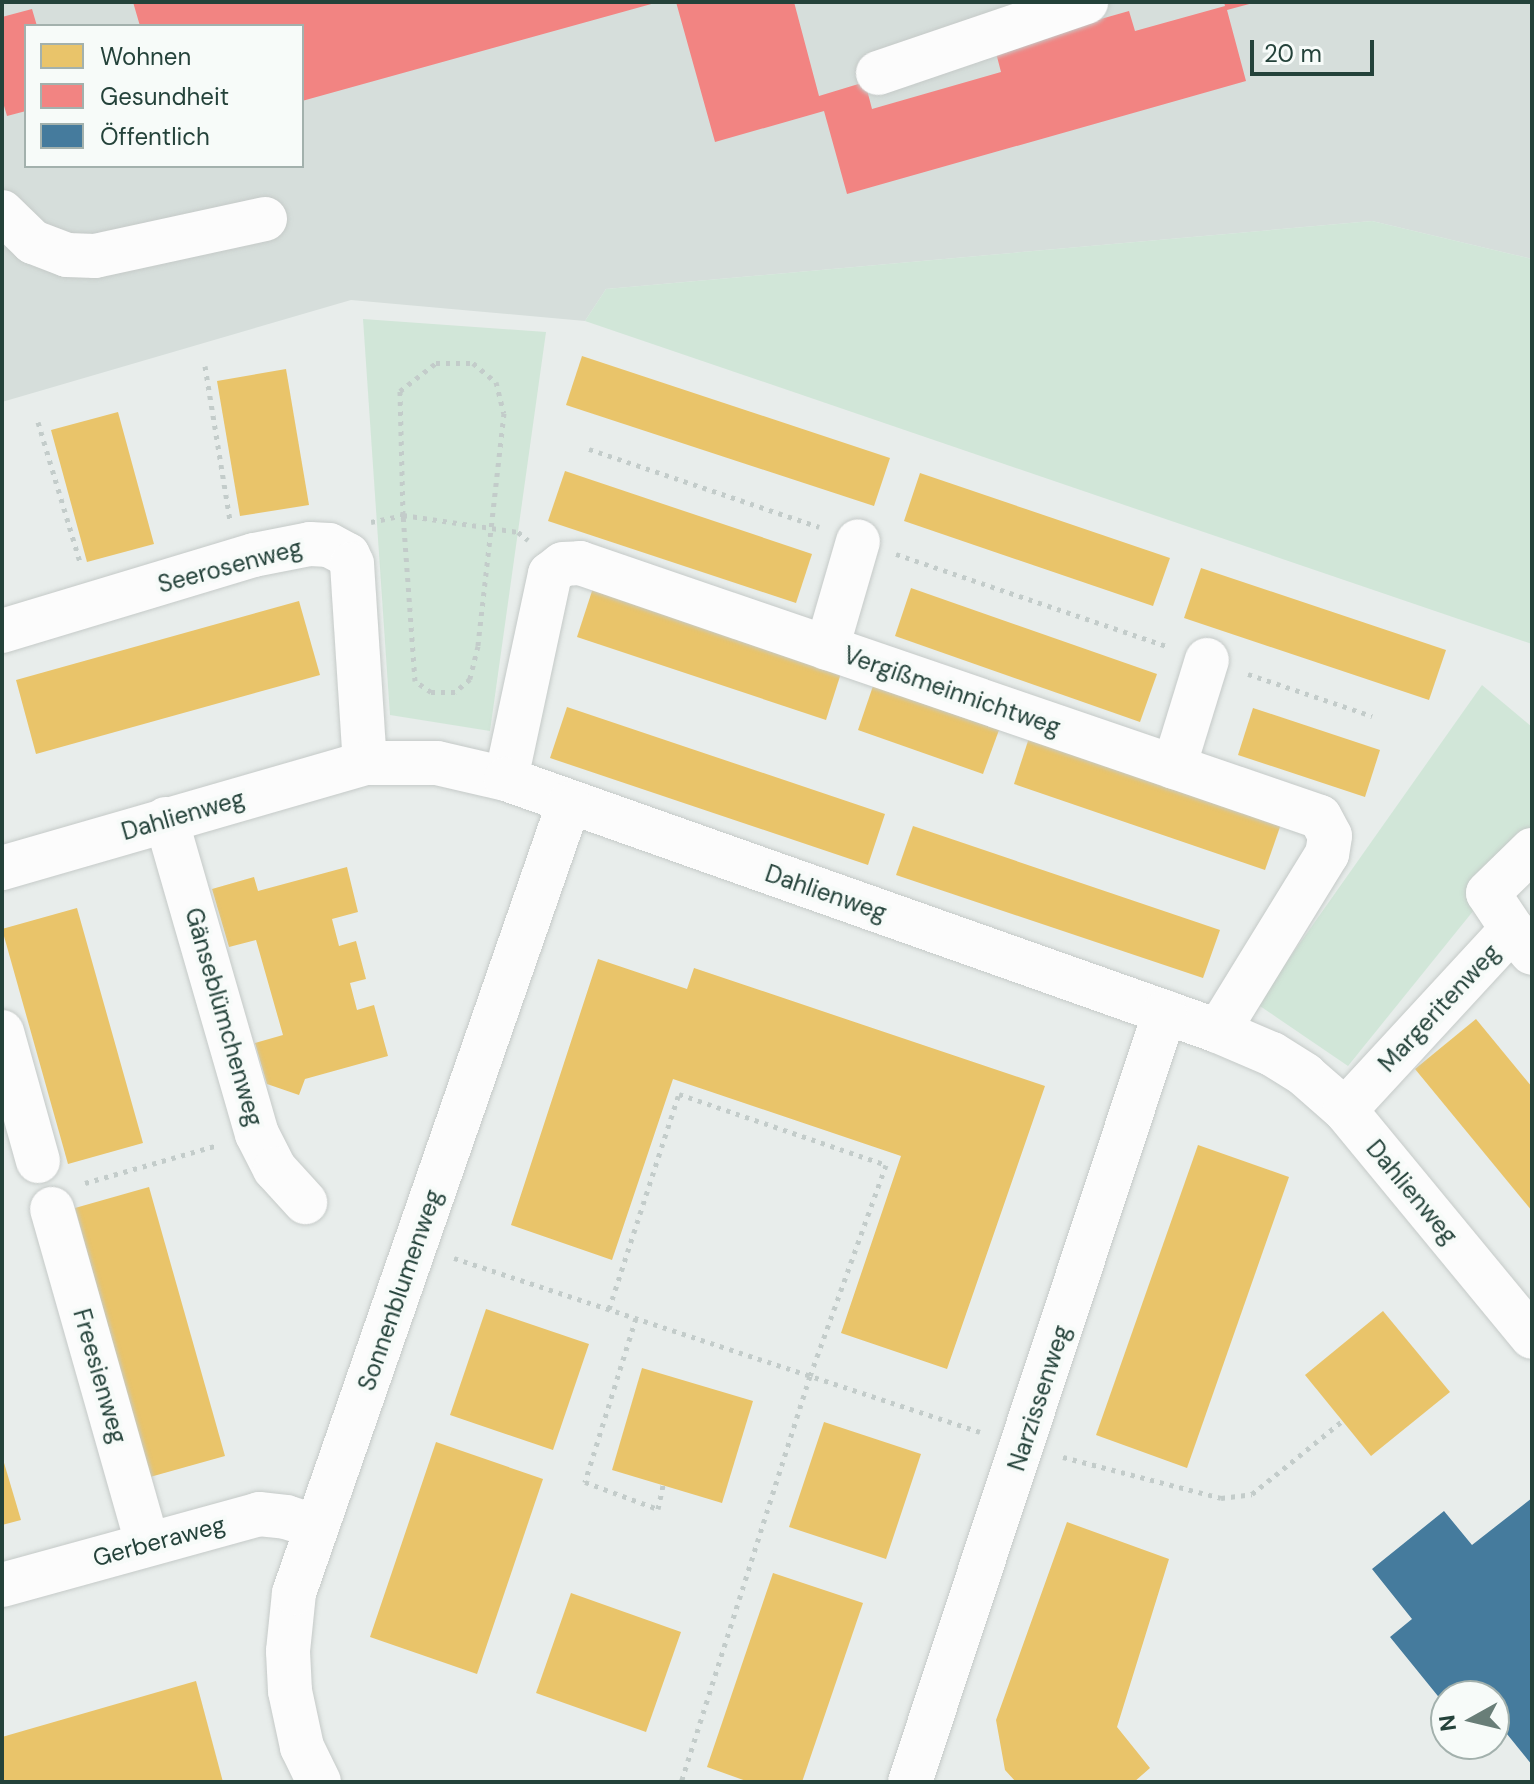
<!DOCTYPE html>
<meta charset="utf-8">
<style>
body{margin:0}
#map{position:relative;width:1534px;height:1784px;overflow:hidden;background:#e8edeb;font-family:"DM Sans",sans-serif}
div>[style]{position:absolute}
.built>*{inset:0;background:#d6dedb}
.green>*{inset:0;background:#d1e6d8}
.homes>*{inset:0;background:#e9c46a}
.health>*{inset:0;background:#f28482}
.public>*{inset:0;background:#457b9d}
.path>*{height:5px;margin-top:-2.5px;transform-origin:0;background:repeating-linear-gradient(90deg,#c3ccca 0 4px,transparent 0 10px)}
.roads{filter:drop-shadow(0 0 2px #c5cac8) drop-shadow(0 0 2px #c5cac8)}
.minor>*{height:44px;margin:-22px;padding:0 22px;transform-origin:22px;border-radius:22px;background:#fcfcfc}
span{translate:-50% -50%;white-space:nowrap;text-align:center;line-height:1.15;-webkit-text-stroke:8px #f7fbf9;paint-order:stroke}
.street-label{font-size:24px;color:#24423a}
.frame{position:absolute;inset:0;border:4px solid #24423a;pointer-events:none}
.legend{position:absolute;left:24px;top:24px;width:280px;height:144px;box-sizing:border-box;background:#f7fbf9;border:2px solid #a3b1ad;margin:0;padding:10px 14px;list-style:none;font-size:24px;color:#24423a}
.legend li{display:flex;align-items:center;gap:16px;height:40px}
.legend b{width:40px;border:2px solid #a3b1ad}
.north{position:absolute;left:1430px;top:1680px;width:80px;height:80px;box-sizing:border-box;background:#f7fbf9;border:2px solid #a3b1ad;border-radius:50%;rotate:262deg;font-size:22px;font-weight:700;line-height:32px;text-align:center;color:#24423a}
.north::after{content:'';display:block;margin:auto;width:28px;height:36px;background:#697e78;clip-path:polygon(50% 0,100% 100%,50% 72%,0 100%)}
.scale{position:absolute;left:1250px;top:40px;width:124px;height:36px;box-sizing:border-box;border:4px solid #24423a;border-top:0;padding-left:10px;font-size:24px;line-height:28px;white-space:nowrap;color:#24423a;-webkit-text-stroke:6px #f7fbf9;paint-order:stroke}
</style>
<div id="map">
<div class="built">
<div style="clip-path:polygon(evenodd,2px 2px,1532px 2px,1532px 259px,1372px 221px,606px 289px,585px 321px,351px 300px,2px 402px,2px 2px,26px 26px,302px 26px,302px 166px,26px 166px,26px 26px)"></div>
</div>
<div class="green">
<div style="clip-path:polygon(1372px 221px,1532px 259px,1532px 644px,585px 321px,606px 289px)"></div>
<div style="clip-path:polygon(363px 319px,546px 332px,490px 731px,390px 715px)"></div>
<div style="clip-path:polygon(1482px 685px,1532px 727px,1532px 838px,1348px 1066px,1257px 1004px)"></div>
</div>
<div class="homes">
<div style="clip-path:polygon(582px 356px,890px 458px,874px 506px,566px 405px)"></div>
<div style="clip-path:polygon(286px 369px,309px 505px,240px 516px,217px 381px)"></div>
<div style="clip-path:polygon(118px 412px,154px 544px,87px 562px,51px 430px)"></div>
<div style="clip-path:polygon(565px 471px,812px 554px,796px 603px,548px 521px)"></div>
<div style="clip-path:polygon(920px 473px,1170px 558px,1153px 606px,904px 521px)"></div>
<div style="clip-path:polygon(1201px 568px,1446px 650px,1429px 700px,1184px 618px)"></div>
<div style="clip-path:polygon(593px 588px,842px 670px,826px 720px,577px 637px)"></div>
<div style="clip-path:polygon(911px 588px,1157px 674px,1140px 722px,895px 636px)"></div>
<div style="clip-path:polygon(299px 601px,320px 675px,36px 754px,16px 680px)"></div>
<div style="clip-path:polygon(873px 686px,999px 730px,983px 774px,858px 730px)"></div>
<div style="clip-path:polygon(567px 707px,885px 814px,868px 865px,550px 758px)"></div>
<div style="clip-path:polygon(1253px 708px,1380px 750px,1365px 797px,1238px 755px)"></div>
<div style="clip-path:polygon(1029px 738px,1281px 824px,1265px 870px,1014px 784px)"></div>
<div style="clip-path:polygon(913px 826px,1220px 930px,1203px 978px,896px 875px)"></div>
<div style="clip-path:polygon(347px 867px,358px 912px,332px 919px,339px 946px,356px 941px,366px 979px,350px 983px,357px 1010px,374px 1005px,388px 1056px,305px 1079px,299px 1095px,267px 1084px,255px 1043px,283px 1035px,256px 940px,229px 947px,212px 889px,254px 877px,258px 891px)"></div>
<div style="clip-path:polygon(77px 908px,143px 1143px,68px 1164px,2px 929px)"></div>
<div style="clip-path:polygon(598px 959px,687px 989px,694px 968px,1045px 1086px,947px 1369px,841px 1333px,901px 1156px,673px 1079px,612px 1260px,511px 1225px)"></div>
<div style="clip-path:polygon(1476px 1019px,1532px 1087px,1532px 1211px,1415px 1069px)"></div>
<div style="clip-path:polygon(1198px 1145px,1289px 1177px,1187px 1468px,1096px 1435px)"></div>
<div style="clip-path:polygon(149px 1187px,225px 1456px,150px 1477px,75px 1208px)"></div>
<div style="clip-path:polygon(486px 1309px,589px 1344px,553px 1450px,450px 1415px)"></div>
<div style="clip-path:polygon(1383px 1311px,1450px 1392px,1371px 1456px,1305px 1375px)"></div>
<div style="clip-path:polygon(642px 1368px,753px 1401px,722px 1503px,612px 1470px)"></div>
<div style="clip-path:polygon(824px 1422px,921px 1454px,886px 1559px,789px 1527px)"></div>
<div style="clip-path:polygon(436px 1442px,543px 1479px,477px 1674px,370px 1637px)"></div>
<div style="clip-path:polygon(2px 1456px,21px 1520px,2px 1525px)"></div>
<div style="clip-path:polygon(1067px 1522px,1169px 1559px,1117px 1727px,1150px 1768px,1134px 1782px,1016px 1782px,1005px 1770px,996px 1720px)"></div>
<div style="clip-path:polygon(773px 1573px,863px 1603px,802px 1782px,749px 1782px,707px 1767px)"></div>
<div style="clip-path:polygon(571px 1593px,681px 1632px,646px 1732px,536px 1693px)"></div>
<div style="clip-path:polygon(196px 1681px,223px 1782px,2px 1782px,2px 1737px)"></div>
</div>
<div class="health">
<div style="clip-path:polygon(133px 2px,655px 2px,655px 3px,302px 101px,302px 26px,140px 26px)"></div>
<div style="clip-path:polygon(676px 2px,794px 2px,819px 96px,865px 82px,872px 109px,1001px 72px,995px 49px,1129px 11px,1135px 31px,1225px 6px,1224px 2px,1253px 3px,1227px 10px,1246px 81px,847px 194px,824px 111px,715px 142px)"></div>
<div style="clip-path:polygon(32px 9px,37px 26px,26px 26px,26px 111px,7px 116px,2px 99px,2px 17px)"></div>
</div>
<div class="public">
<div style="clip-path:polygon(1532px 1498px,1532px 1765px,1494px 1718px,1494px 1696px,1446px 1696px,1446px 1706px,1390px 1637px,1412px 1619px,1372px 1569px,1444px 1511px,1472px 1545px)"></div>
</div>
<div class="path">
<div style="left:436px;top:363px;width:37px"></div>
<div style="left:473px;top:363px;width:30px;rotate:40deg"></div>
<div style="left:496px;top:382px;width:32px;rotate:76deg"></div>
<div style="left:504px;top:413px;width:234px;rotate:96.4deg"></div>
<div style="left:478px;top:646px;width:34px;rotate:104deg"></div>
<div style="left:470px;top:679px;width:20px;rotate:139deg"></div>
<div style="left:455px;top:692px;width:24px;rotate:180deg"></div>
<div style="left:431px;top:692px;width:19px;rotate:-145deg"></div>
<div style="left:415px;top:681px;width:166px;rotate:-94.1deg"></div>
<div style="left:403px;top:515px;width:124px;rotate:-91.4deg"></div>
<div style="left:400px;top:391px;width:46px;rotate:-37.9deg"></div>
<div style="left:205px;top:366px;width:156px;rotate:80.8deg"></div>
<div style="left:38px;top:422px;width:149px;rotate:73.3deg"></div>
<div style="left:589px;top:449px;width:243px;rotate:18.7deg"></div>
<div style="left:371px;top:522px;width:33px;rotate:-12deg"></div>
<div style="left:403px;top:515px;width:116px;rotate:8.4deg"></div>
<div style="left:518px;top:532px;width:13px;rotate:39deg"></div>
<div style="left:896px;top:554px;width:286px;rotate:18.8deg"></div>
<div style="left:1248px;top:674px;width:131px;rotate:18.7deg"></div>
<div style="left:85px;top:1183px;width:138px;rotate:-15.9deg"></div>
<div style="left:454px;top:1258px;width:554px;rotate:18.3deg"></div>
<div style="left:609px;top:1309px;width:226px;rotate:-72deg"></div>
<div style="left:679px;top:1094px;width:219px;rotate:18.9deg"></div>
<div style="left:886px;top:1165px;width:224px;rotate:109.8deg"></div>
<div style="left:810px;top:1376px;width:426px;rotate:107.6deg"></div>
<div style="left:636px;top:1318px;width:172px;rotate:107.3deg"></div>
<div style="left:585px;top:1482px;width:78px;rotate:20.3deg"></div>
<div style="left:658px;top:1509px;width:25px;rotate:-78deg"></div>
<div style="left:1063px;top:1457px;width:163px;rotate:14.5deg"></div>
<div style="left:1221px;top:1498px;width:31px;rotate:-7deg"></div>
<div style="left:1252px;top:1494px;width:116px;rotate:-39deg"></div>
</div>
<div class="roads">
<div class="minor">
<div style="left:878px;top:73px;width:220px;rotate:-18.8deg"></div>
<div style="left:2px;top:212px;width:43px;rotate:44.1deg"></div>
<div style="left:33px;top:242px;width:36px;rotate:21deg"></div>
<div style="left:67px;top:255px;width:28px;rotate:2deg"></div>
<div style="left:95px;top:256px;width:174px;rotate:-12.3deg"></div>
<div style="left:2px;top:631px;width:263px;rotate:-16.8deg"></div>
<div style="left:254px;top:555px;width:57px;rotate:-11.1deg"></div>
<div style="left:310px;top:544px;width:19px;rotate:3deg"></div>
<div style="left:329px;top:545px;width:21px;rotate:28deg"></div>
<div style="left:348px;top:555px;width:10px;rotate:66deg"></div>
<div style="left:352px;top:564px;width:199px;rotate:86.3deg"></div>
<div style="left:827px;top:648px;width:111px;rotate:-73.8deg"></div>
<div style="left:1174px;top:767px;width:112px;rotate:-72.9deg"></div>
<div style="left:506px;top:779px;width:210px;rotate:-77.9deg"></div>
<div style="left:550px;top:574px;width:16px;rotate:-38deg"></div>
<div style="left:563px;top:564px;width:17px;rotate:-3deg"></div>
<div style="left:580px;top:563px;width:782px;rotate:18.94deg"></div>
<div style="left:1320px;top:817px;width:21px;rotate:62deg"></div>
<div style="left:1330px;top:836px;width:18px;rotate:99deg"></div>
<div style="left:1327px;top:854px;width:208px;rotate:121.6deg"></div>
<div style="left:166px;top:819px;width:328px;rotate:73.9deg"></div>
<div style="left:257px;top:1134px;width:39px;rotate:63deg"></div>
<div style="left:275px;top:1169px;width:45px;rotate:47.7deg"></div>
<div style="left:2px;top:868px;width:378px;rotate:-16.1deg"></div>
<div style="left:365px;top:763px;width:72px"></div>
<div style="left:437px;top:763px;width:71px;rotate:13.1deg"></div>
<div style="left:506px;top:779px;width:755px;rotate:19.49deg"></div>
<div style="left:1218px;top:1031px;width:59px;rotate:23.1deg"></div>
<div style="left:1272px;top:1054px;width:39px;rotate:32deg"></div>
<div style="left:1305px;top:1075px;width:53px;rotate:41.2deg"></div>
<div style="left:1345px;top:1110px;width:294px;rotate:50.5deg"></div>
<div style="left:1512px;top:929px;width:43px;rotate:-123.7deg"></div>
<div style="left:1488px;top:893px;width:62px;rotate:-44.3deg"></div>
<div style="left:2px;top:1032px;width:134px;rotate:74.4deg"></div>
<div style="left:1345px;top:1110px;width:246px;rotate:-47.3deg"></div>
<div style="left:1512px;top:929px;width:31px;rotate:50deg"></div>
<div style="left:52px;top:1209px;width:347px;rotate:74.1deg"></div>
<div style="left:2px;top:1585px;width:267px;rotate:-15.4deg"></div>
<div style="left:259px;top:1514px;width:27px;rotate:6deg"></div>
<div style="left:286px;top:1517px;width:32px;rotate:18deg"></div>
<div style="left:319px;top:1782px;width:39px;rotate:-116deg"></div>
<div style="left:302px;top:1747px;width:57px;rotate:-102.1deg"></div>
<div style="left:290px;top:1691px;width:40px;rotate:-92.9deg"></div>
<div style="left:288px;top:1651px;width:58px;rotate:-84.1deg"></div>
<div style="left:294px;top:1593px;width:836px;rotate:-70.81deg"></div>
<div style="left:910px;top:1782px;width:811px;rotate:-71.68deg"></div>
</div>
</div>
<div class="street-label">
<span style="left:230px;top:566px;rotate:-15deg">Seerosenweg</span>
<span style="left:952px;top:691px;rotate:19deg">Vergißmeinnichtweg</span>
<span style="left:183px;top:815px;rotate:-16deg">Dahlienweg</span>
<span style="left:826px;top:893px;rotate:19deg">Dahlienweg</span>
<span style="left:1439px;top:1008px;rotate:-47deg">Margeritenweg</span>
<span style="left:224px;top:1017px;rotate:74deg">Gänseblümchenweg</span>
<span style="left:1412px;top:1192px;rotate:50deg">Dahlienweg</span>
<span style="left:400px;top:1290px;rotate:-71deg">Sonnenblumenweg</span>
<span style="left:100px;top:1376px;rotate:74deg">Freesienweg</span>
<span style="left:1039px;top:1398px;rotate:-72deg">Narzissenweg</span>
<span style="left:159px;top:1541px;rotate:-15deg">Gerberaweg</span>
</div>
<div class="frame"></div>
<ul class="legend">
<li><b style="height:22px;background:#e9c46a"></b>Wohnen</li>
<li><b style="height:22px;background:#f28482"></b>Gesundheit</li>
<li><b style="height:22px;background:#457b9d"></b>Öffentlich</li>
</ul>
<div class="north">N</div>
<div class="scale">20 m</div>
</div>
